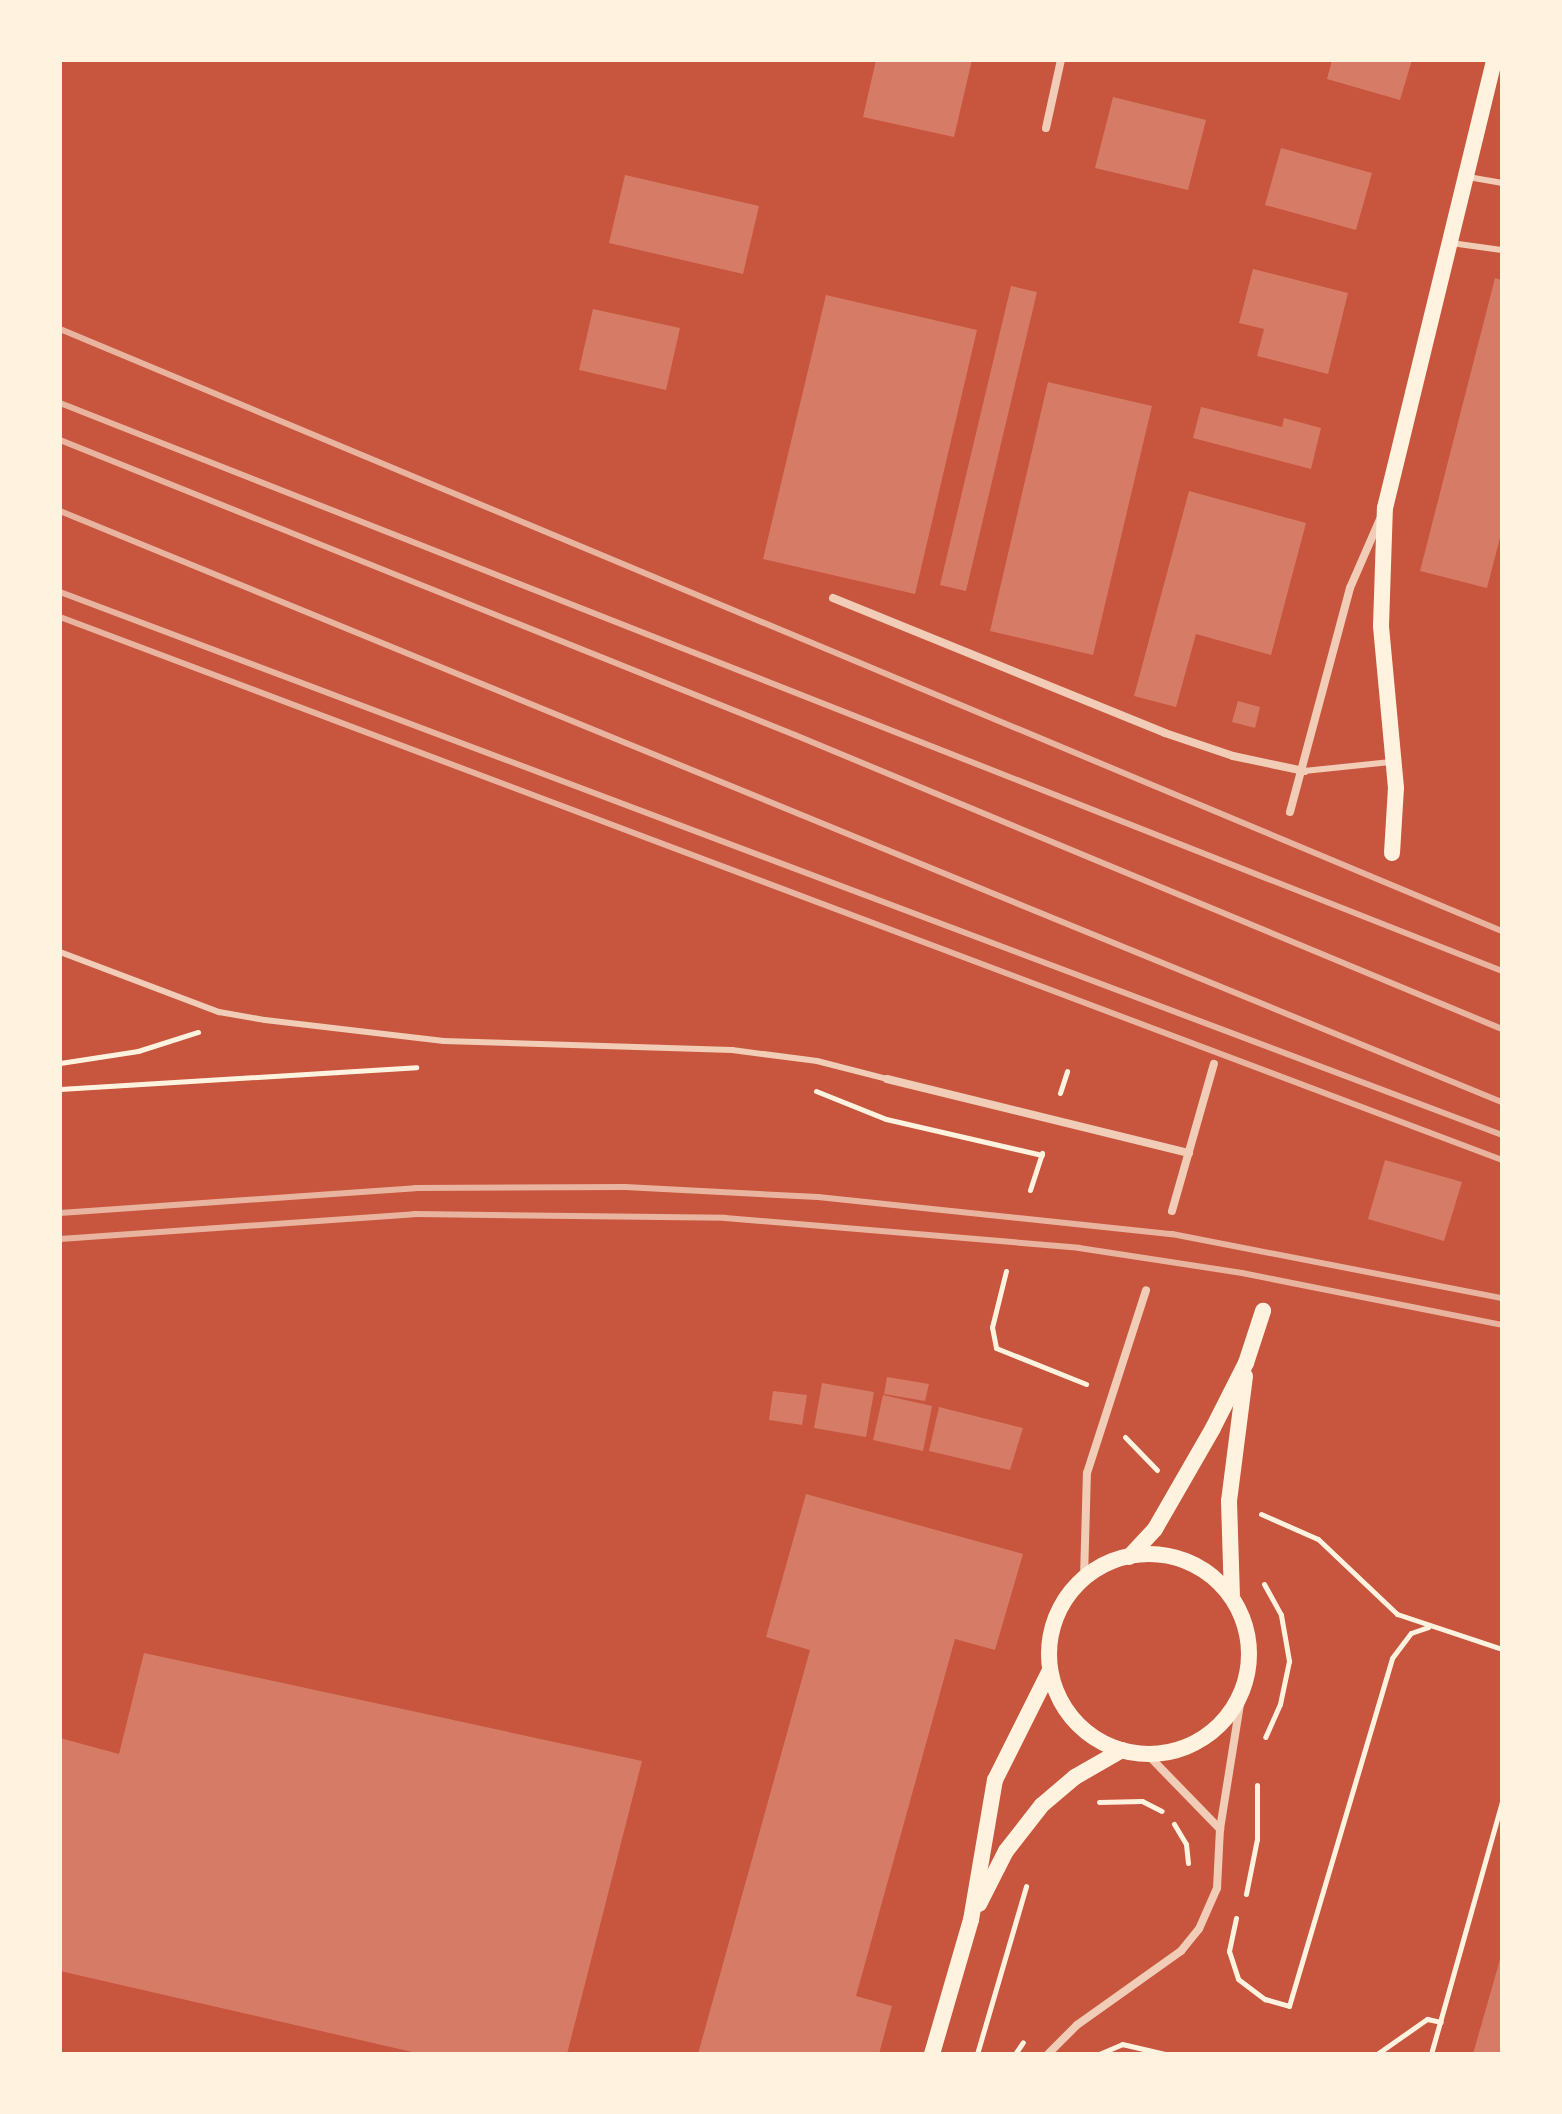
<!DOCTYPE html>
<style>
body{margin:0}
#map{position:relative;width:1562px;height:2114px;overflow:hidden;background:#c8553d;font-family:"Work Sans",sans-serif}
div>[style]{position:absolute}
.building>*{inset:0;background:#d67c66}
.path>*{height:5px;margin:-2.5px;padding:0 2.5px;transform-origin:2.5px;border-radius:2.5px;background:#fff3e0}
.service>*{height:6px;margin:-3px;padding:0 3px;transform-origin:3px;border-radius:3px;background:#f1ccb7}
.minor>*{height:8px;margin:-4px;padding:0 4px;transform-origin:4px;border-radius:4px;background:#f1ccb7}
.secondary>*{height:16px;margin:-8px;padding:0 8px;transform-origin:8px;border-radius:8px;background:#fff3e0}
.secondary>.ring{margin:-8px;padding:0;box-sizing:content-box;background:none;border:16px solid #fff3e0;border-radius:50%}
.rail>*{height:6px;margin:-3px;padding:0 3px;transform-origin:3px;border-radius:3px;background:#e9b49f}
span{translate:-50% -50%;white-space:nowrap;text-align:center;line-height:1.15;-webkit-text-stroke:6px #fff3e0;paint-order:stroke}
.frame{position:absolute;inset:0;border:62px solid #fff3e0;pointer-events:none}
</style>
<div id="map">
<div class="building">
<div style="clip-path:polygon(876px 60px,972px 60px,954px 137px,863px 117px)"></div>
<div style="clip-path:polygon(1332px 60px,1412px 60px,1400px 100px,1327px 79px)"></div>
<div style="clip-path:polygon(1113px 97px,1206px 120px,1188px 190px,1095px 168px)"></div>
<div style="clip-path:polygon(1281px 148px,1372px 173px,1356px 230px,1265px 205px)"></div>
<div style="clip-path:polygon(625px 175px,759px 206px,743px 274px,609px 243px)"></div>
<div style="clip-path:polygon(1253px 269px,1348px 293px,1328px 374px,1257px 356px,1264px 329px,1239px 323px)"></div>
<div style="clip-path:polygon(1495px 278px,1502px 280px,1502px 530px,1487px 588px,1420px 571px)"></div>
<div style="clip-path:polygon(1011px 286px,1037px 292px,966px 591px,940px 585px)"></div>
<div style="clip-path:polygon(826px 295px,977px 330px,915px 594px,763px 559px)"></div>
<div style="clip-path:polygon(593px 309px,680px 328px,666px 390px,579px 370px)"></div>
<div style="clip-path:polygon(1048px 382px,1152px 406px,1093px 655px,990px 631px)"></div>
<div style="clip-path:polygon(1201px 407px,1282px 427px,1284px 418px,1321px 428px,1311px 469px,1193px 438px)"></div>
<div style="clip-path:polygon(1189px 491px,1306px 523px,1271px 655px,1196px 634px,1176px 707px,1134px 696px)"></div>
<div style="clip-path:polygon(1238px 701px,1260px 707px,1255px 728px,1232px 722px)"></div>
<div style="clip-path:polygon(1385px 1160px,1462px 1182px,1444px 1241px,1368px 1219px)"></div>
<div style="clip-path:polygon(887px 1377px,929px 1384px,925px 1401px,884px 1394px)"></div>
<div style="clip-path:polygon(822px 1383px,874px 1392px,866px 1437px,814px 1428px)"></div>
<div style="clip-path:polygon(773px 1391px,807px 1395px,802px 1425px,769px 1420px)"></div>
<div style="clip-path:polygon(883px 1395px,932px 1406px,923px 1451px,873px 1440px)"></div>
<div style="clip-path:polygon(939px 1407px,1023px 1428px,1010px 1470px,929px 1451px)"></div>
<div style="clip-path:polygon(806px 1494px,1023px 1554px,995px 1650px,955px 1639px,856px 1996px,892px 2006px,879px 2054px,698px 2054px,810px 1650px,766px 1637px)"></div>
<div style="clip-path:polygon(144px 1653px,642px 1761px,567px 2054px,421px 2054px,60px 1971px,60px 1738px,119px 1754px)"></div>
<div style="clip-path:polygon(1501px 1956px,1502px 2054px,1473px 2054px)"></div>
</div>
<div class="path">
<div style="left:60px;top:1063px;width:79px;rotate:-8.7deg"></div>
<div style="left:138px;top:1051px;width:63px;rotate:-17.6deg"></div>
<div style="left:60px;top:1089px;width:357px;rotate:-3.5deg"></div>
<div style="left:816px;top:1091px;width:75px;rotate:21.8deg"></div>
<div style="left:886px;top:1119px;width:160px;rotate:13deg"></div>
<div style="left:1060px;top:1093px;width:23px;rotate:-72deg"></div>
<div style="left:1030px;top:1190px;width:39px;rotate:-72deg"></div>
<div style="left:1006px;top:1271px;width:58px;rotate:104deg"></div>
<div style="left:992px;top:1327px;width:21px;rotate:79deg"></div>
<div style="left:996px;top:1348px;width:97px;rotate:21.8deg"></div>
<div style="left:1125px;top:1437px;width:46px;rotate:45.9deg"></div>
<div style="left:1261px;top:1514px;width:62px;rotate:23.7deg"></div>
<div style="left:1318px;top:1539px;width:109px;rotate:43.5deg"></div>
<div style="left:1397px;top:1614px;width:111px;rotate:18.4deg"></div>
<div style="left:1264px;top:1584px;width:35px;rotate:61deg"></div>
<div style="left:1281px;top:1615px;width:47px;rotate:80.1deg"></div>
<div style="left:1289px;top:1661px;width:44px;rotate:101.8deg"></div>
<div style="left:1280px;top:1704px;width:36px;rotate:114deg"></div>
<div style="left:1099px;top:1802px;width:43px;rotate:-1.3deg"></div>
<div style="left:1142px;top:1801px;width:22px;rotate:27deg"></div>
<div style="left:1174px;top:1824px;width:23px;rotate:59deg"></div>
<div style="left:1186px;top:1844px;width:19px;rotate:84deg"></div>
<div style="left:1246px;top:1894px;width:56px;rotate:-78.7deg"></div>
<div style="left:1257px;top:1839px;width:54px;rotate:-90deg"></div>
<div style="left:1236px;top:1918px;width:34px;rotate:102deg"></div>
<div style="left:1229px;top:1951px;width:29px;rotate:72deg"></div>
<div style="left:1238px;top:1979px;width:34px;rotate:37deg"></div>
<div style="left:1265px;top:1999px;width:25px;rotate:16deg"></div>
<div style="left:1289px;top:2006px;width:363px;rotate:-73.5deg"></div>
<div style="left:1392px;top:1658px;width:31px;rotate:-53deg"></div>
<div style="left:1411px;top:1633px;width:18px;rotate:-19deg"></div>
<div style="left:977px;top:2054px;width:175px;rotate:-73.7deg"></div>
<div style="left:1015px;top:2054px;width:14px;rotate:-56deg"></div>
<div style="left:1099px;top:2054px;width:25px;rotate:-23deg"></div>
<div style="left:1122px;top:2044px;width:44px;rotate:13.1deg"></div>
<div style="left:1377px;top:2054px;width:61px;rotate:-35deg"></div>
<div style="left:1427px;top:2019px;width:14px;rotate:12deg"></div>
<div style="left:1431px;top:2054px;width:263px;rotate:-74.3deg"></div>
</div>
<div class="service">
<div style="left:1468px;top:177px;width:35px;rotate:10deg"></div>
<div style="left:1451px;top:243px;width:51px;rotate:7.8deg"></div>
<div style="left:1304px;top:771px;width:87px;rotate:-5.9deg"></div>
<div style="left:60px;top:952px;width:170px;rotate:20.7deg"></div>
<div style="left:219px;top:1012px;width:47px;rotate:9.9deg"></div>
<div style="left:265px;top:1020px;width:180px;rotate:6.7deg"></div>
<div style="left:444px;top:1041px;width:288px;rotate:1.8deg"></div>
<div style="left:732px;top:1050px;width:86px;rotate:7.4deg"></div>
<div style="left:817px;top:1061px;width:72px;rotate:14.4deg"></div>
</div>
<div class="minor">
<div style="left:1046px;top:128px;width:70px;rotate:-77.6deg"></div>
<div style="left:833px;top:598px;width:358px;rotate:22.1deg"></div>
<div style="left:1165px;top:733px;width:72px;rotate:18.7deg"></div>
<div style="left:1233px;top:756px;width:73px;rotate:11.9deg"></div>
<div style="left:1290px;top:812px;width:232px;rotate:-75deg"></div>
<div style="left:1350px;top:588px;width:75px;rotate:-66.5deg"></div>
<div style="left:887px;top:1079px;width:311px;rotate:13.8deg"></div>
<div style="left:1172px;top:1211px;width:153px;rotate:-74.1deg"></div>
<div style="left:1084px;top:1578px;width:105px;rotate:-88.4deg"></div>
<div style="left:1087px;top:1473px;width:192px;rotate:-72.1deg"></div>
<div style="left:1147px;top:1754px;width:105px;rotate:45.8deg"></div>
<div style="left:1048px;top:2054px;width:41px;rotate:-45deg"></div>
<div style="left:1077px;top:2025px;width:128px;rotate:-35.4deg"></div>
<div style="left:1181px;top:1951px;width:28px;rotate:-51deg"></div>
<div style="left:1199px;top:1929px;width:45px;rotate:-66.3deg"></div>
<div style="left:1217px;top:1888px;width:59px;rotate:-87.1deg"></div>
<div style="left:1220px;top:1829px;width:139px;rotate:-80.9deg"></div>
</div>
<div class="secondary">
<div style="left:1392px;top:853px;width:65px;rotate:-86.5deg"></div>
<div style="left:1396px;top:788px;width:163px;rotate:-95.3deg"></div>
<div style="left:1381px;top:626px;width:118px;rotate:-88.1deg"></div>
<div style="left:1385px;top:508px;width:461px;rotate:-76.3deg"></div>
<div class="ring" style="left:1049px;top:1554px;width:184px;height:184px"></div>
<div style="left:1129px;top:1557px;width:38px;rotate:-47deg"></div>
<div style="left:1155px;top:1529px;width:116px;rotate:-60.1deg"></div>
<div style="left:1213px;top:1428px;width:73px;rotate:-63.1deg"></div>
<div style="left:1246px;top:1363px;width:55px;rotate:-71.9deg"></div>
<div style="left:1232px;top:1597px;width:96px;rotate:-91.8deg"></div>
<div style="left:1229px;top:1501px;width:126px;rotate:-82.7deg"></div>
<div style="left:979px;top:1904px;width:59px;rotate:-63deg"></div>
<div style="left:1006px;top:1851px;width:58px;rotate:-52deg"></div>
<div style="left:1042px;top:1805px;width:43px;rotate:-40.3deg"></div>
<div style="left:1075px;top:1777px;width:54px;rotate:-29.9deg"></div>
<div style="left:932px;top:2054px;width:140px;rotate:-73.8deg"></div>
<div style="left:971px;top:1920px;width:142px;rotate:-80.3deg"></div>
<div style="left:995px;top:1780px;width:123px;rotate:-63.4deg"></div>
</div>
<div class="rail">
<div style="left:60px;top:329px;width:1563px;rotate:22.66deg"></div>
<div style="left:60px;top:403px;width:1550px;rotate:21.5deg"></div>
<div style="left:60px;top:440px;width:792px;rotate:21.87deg"></div>
<div style="left:795px;top:735px;width:766px;rotate:22.58deg"></div>
<div style="left:60px;top:511px;width:1558px;rotate:22.29deg"></div>
<div style="left:60px;top:592px;width:1541px;rotate:20.63deg"></div>
<div style="left:60px;top:617px;width:1541px;rotate:20.63deg"></div>
<div style="left:60px;top:1213px;width:356px;rotate:-4deg"></div>
<div style="left:415px;top:1188px;width:210px;rotate:-0.3deg"></div>
<div style="left:625px;top:1187px;width:193px;rotate:3deg"></div>
<div style="left:818px;top:1197px;width:356px;rotate:6deg"></div>
<div style="left:1172px;top:1234px;width:336px;rotate:11deg"></div>
<div style="left:60px;top:1239px;width:355px;rotate:-4deg"></div>
<div style="left:414px;top:1214px;width:311px;rotate:0.7deg"></div>
<div style="left:725px;top:1218px;width:355px;rotate:4.8deg"></div>
<div style="left:1079px;top:1248px;width:165px;rotate:8.7deg"></div>
<div style="left:1242px;top:1273px;width:265px;rotate:11.3deg"></div>
</div>
<div class="frame"></div>
</div>
